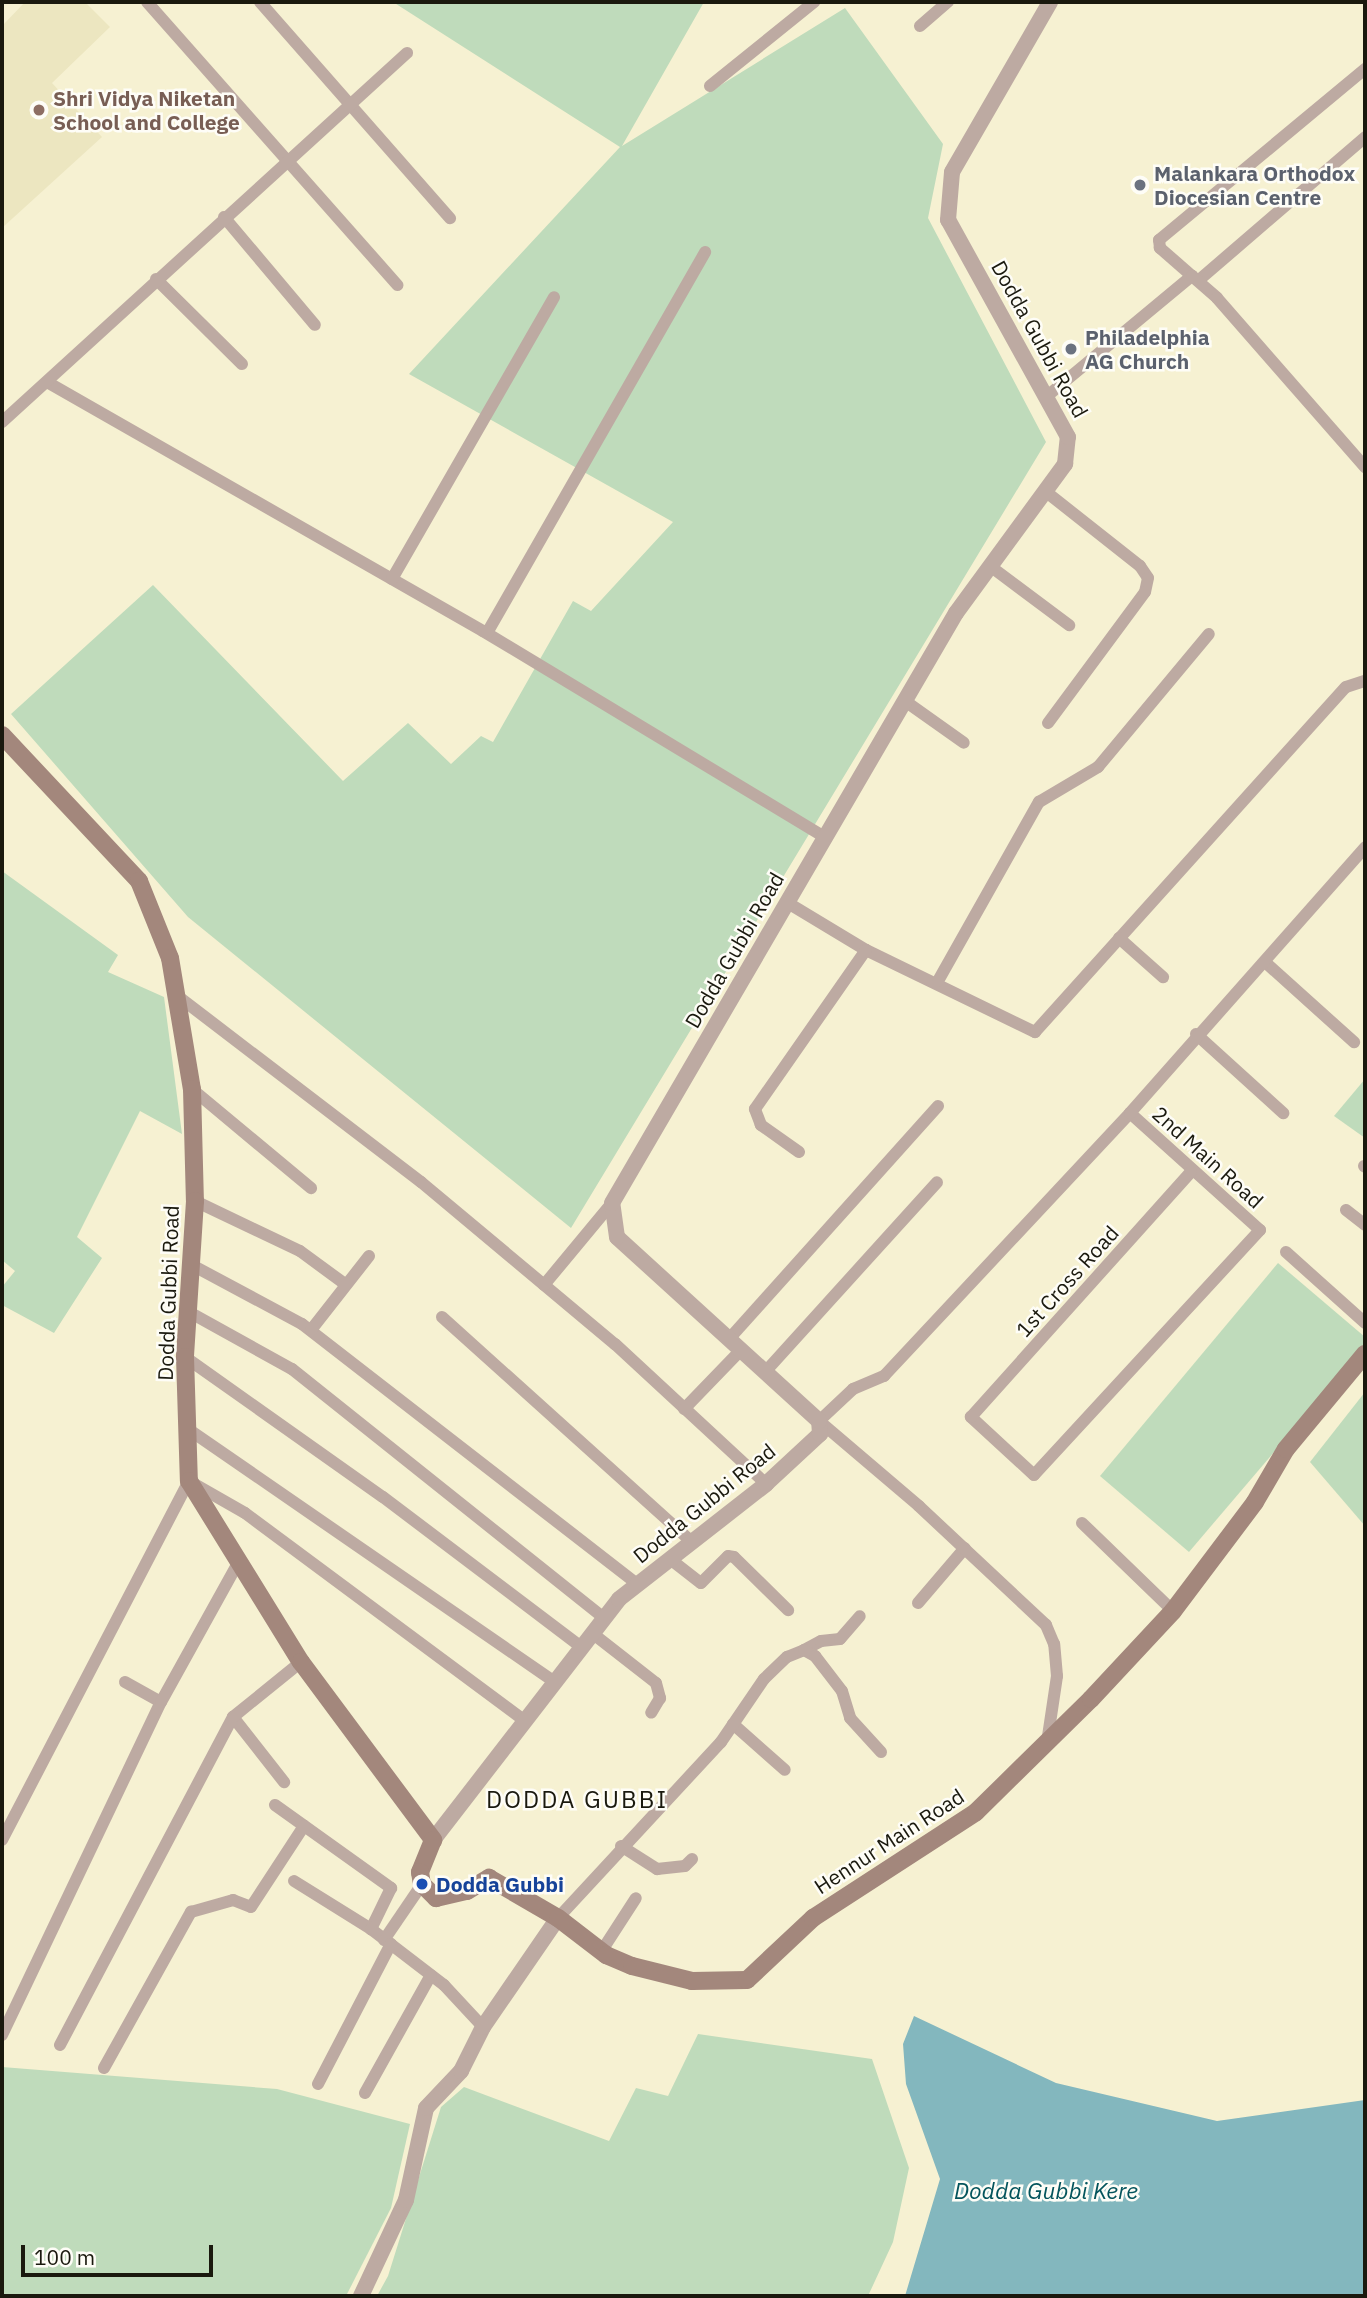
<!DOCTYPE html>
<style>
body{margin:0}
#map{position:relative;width:1367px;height:2298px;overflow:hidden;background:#f6f1d2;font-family:"IBM Plex Sans",sans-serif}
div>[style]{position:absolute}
.built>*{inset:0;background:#ece6c0}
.green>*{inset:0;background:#bfdbbb}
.water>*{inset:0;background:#83b7be}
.minor>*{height:12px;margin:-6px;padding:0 6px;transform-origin:6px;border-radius:6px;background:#bdaaa2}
.tertiary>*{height:16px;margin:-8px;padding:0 8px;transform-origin:8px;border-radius:8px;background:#bdaaa2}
.secondary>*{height:18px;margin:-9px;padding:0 9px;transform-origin:9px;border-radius:9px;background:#a3877c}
.dots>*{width:19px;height:19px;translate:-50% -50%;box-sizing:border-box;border:4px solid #fefdf7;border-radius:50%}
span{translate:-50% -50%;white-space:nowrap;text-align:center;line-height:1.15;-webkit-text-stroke:5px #fefdf7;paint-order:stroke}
.education-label{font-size:21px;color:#785e54;font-weight:700}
.left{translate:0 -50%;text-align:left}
.worship-label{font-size:21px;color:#5b616d;font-weight:700}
.street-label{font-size:21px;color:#1a190e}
.transit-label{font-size:21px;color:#164399;font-weight:700}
.water-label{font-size:23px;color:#04545c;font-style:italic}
.quarter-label{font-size:24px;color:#1a190e;letter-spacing:2px}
.frame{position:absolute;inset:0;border:4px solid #1a190e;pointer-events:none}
.scale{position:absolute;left:21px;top:2245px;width:192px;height:32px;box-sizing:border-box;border:4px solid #1a190e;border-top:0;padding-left:9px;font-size:21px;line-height:24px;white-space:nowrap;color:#1a190e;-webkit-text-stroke:5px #fefdf7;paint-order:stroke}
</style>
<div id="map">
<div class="built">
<div style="clip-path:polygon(25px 2px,85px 2px,110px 27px,52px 83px,102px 137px,2px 228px,2px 26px)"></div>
</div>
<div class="green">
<div style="clip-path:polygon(393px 2px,704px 2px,622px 146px,845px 8px,943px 144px,928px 218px,1046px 442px,571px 1228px,188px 917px,11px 714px,153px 585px,343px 781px,408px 723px,451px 764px,481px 736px,493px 742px,573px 601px,591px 611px,673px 522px,409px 374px,620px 147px)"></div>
<div style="clip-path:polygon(2px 871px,118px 955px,108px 972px,164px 997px,182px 1134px,140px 1111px,77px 1237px,102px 1258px,54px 1333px,2px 1305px,2px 1287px,15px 1271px,2px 1260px)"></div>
<div style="clip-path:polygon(1365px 1079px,1365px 1138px,1334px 1116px)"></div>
<div style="clip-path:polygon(1278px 1263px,1365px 1337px,1365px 1345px,1189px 1552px,1100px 1476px)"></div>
<div style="clip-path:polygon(1365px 1392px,1365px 1526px,1310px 1462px)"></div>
<div style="clip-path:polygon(698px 2034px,872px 2059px,909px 2168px,893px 2242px,868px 2296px,377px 2296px,388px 2276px,441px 2107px,464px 2087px,609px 2141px,636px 2088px,668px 2096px)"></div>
<div style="clip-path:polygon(2px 2067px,277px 2089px,410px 2124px,391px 2208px,346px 2296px,2px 2296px)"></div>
</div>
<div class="water">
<div style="clip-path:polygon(914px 2016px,1056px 2083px,1217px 2121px,1365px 2100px,1365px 2296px,905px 2296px,940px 2179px,906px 2084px,903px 2044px)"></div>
</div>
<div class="minor">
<div style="left:147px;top:2px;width:378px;rotate:48.5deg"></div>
<div style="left:260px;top:2px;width:288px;rotate:48.7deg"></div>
<div style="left:920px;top:26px;width:37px;rotate:-41deg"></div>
<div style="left:710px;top:86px;width:134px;rotate:-38.9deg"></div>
<div style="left:224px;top:217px;width:141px;rotate:49.9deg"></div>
<div style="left:1192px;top:276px;width:43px;rotate:-138.8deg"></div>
<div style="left:1160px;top:248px;width:8px;rotate:-97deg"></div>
<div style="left:1159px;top:240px;width:268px;rotate:-39.7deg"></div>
<div style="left:156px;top:279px;width:121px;rotate:44.7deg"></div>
<div style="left:1199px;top:280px;width:219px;rotate:-40.7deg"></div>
<div style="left:47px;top:382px;width:502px;rotate:29.73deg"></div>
<div style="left:483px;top:631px;width:401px;rotate:31.1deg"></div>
<div style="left:1046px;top:397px;width:190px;rotate:-39.7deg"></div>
<div style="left:1192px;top:276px;width:33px;rotate:41deg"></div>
<div style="left:1217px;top:298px;width:225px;rotate:48.8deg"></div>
<div style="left:2px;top:422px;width:548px;rotate:-42.34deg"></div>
<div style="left:1045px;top:491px;width:121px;rotate:38.3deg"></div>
<div style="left:1140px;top:566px;width:14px;rotate:56deg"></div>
<div style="left:1148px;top:578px;width:14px;rotate:102deg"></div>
<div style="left:1145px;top:592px;width:163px;rotate:126.5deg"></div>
<div style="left:990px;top:566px;width:99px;rotate:36.8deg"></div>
<div style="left:392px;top:579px;width:325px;rotate:-60.1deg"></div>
<div style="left:487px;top:633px;width:439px;rotate:-60.2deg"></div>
<div style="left:905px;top:701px;width:72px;rotate:35.4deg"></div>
<div style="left:788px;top:903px;width:91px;rotate:31.1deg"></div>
<div style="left:866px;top:950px;width:188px;rotate:25.9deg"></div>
<div style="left:1035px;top:1032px;width:464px;rotate:-48deg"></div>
<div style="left:1346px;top:687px;width:20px;rotate:-18deg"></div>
<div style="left:1119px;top:938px;width:59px;rotate:41.6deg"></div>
<div style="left:1265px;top:962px;width:120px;rotate:42deg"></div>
<div style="left:938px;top:981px;width:206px;rotate:-60.6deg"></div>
<div style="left:1039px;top:802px;width:69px;rotate:-30.7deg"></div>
<div style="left:1098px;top:767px;width:173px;rotate:-50.2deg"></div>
<div style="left:175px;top:994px;width:310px;rotate:37.4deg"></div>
<div style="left:421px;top:1182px;width:253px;rotate:39.9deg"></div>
<div style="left:615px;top:1344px;width:206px;rotate:42.8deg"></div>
<div style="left:1196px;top:1034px;width:118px;rotate:42.2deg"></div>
<div style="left:192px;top:1089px;width:155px;rotate:39.8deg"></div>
<div style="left:1130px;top:1113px;width:175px;rotate:42deg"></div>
<div style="left:1260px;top:1230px;width:333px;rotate:132.7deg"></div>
<div style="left:1034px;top:1475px;width:86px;rotate:-137.4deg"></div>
<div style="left:971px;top:1417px;width:329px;rotate:-48.1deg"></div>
<div style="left:799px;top:1152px;width:47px;rotate:-144.6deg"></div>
<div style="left:761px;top:1125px;width:17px;rotate:-111deg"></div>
<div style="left:755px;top:1109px;width:194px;rotate:-55.1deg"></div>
<div style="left:1364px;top:1166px;width:1px;rotate:45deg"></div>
<div style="left:195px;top:1201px;width:116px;rotate:25.5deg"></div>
<div style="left:300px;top:1251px;width:56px;rotate:36.3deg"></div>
<div style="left:1346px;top:1210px;width:24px;rotate:38deg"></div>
<div style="left:1286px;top:1252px;width:106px;rotate:41.9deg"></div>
<div style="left:190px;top:1264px;width:127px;rotate:28.2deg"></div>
<div style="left:302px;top:1324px;width:424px;rotate:37.8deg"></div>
<div style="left:544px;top:1285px;width:107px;rotate:-50.3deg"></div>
<div style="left:189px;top:1312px;width:118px;rotate:29deg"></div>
<div style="left:292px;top:1369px;width:399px;rotate:38.6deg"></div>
<div style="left:442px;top:1317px;width:336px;rotate:42deg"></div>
<div style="left:311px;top:1330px;width:94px;rotate:-51.9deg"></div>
<div style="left:729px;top:1339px;width:313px;rotate:-48.1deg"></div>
<div style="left:185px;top:1357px;width:242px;rotate:35.3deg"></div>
<div style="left:383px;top:1497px;width:248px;rotate:37.1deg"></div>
<div style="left:765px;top:1372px;width:256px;rotate:-47.8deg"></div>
<div style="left:684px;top:1409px;width:82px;rotate:-46deg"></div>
<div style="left:188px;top:1429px;width:446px;rotate:34.6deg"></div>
<div style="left:1082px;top:1523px;width:127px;rotate:44deg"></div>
<div style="left:670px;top:1559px;width:39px;rotate:38deg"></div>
<div style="left:701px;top:1583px;width:38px;rotate:-45deg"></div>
<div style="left:728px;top:1556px;width:6px;rotate:9deg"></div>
<div style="left:734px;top:1557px;width:76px;rotate:44.5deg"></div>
<div style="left:918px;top:1603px;width:72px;rotate:-49.5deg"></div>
<div style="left:592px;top:1633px;width:81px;rotate:38deg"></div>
<div style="left:656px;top:1683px;width:16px;rotate:75deg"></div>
<div style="left:660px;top:1698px;width:17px;rotate:121deg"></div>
<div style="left:804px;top:1650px;width:19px;rotate:-28deg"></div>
<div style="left:821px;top:1641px;width:19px;rotate:-6deg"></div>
<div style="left:840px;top:1639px;width:30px;rotate:-49deg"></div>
<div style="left:125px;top:1682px;width:41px;rotate:29.1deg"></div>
<div style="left:233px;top:1717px;width:83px;rotate:51.9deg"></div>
<div style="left:733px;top:1724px;width:69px;rotate:41.5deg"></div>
<div style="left:1047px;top:1743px;width:68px;rotate:-81.5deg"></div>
<div style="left:1057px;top:1676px;width:32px;rotate:-95deg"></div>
<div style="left:1054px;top:1644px;width:21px;rotate:-113deg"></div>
<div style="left:1046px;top:1625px;width:174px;rotate:-136.9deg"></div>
<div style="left:919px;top:1506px;width:131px;rotate:-139.6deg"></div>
<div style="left:819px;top:1421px;width:47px;rotate:-43.3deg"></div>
<div style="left:853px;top:1389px;width:34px;rotate:-23deg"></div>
<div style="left:884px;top:1376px;width:360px;rotate:-46.9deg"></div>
<div style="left:1130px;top:1113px;width:355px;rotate:-48.5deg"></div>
<div style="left:275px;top:1805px;width:143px;rotate:35.6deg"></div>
<div style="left:391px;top:1888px;width:46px;rotate:116deg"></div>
<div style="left:2px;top:1840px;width:405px;rotate:-62.5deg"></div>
<div style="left:189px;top:1481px;width:64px;rotate:29.7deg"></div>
<div style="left:245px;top:1513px;width:349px;rotate:36.6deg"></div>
<div style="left:621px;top:1846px;width:43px;rotate:32.6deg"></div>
<div style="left:657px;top:1869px;width:28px;rotate:-6deg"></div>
<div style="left:685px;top:1866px;width:10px;rotate:-45deg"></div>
<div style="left:294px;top:1881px;width:91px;rotate:31.9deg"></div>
<div style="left:371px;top:1929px;width:92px;rotate:37.5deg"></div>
<div style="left:444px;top:1985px;width:57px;rotate:47.1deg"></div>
<div style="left:558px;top:1918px;width:240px;rotate:-47.2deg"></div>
<div style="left:721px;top:1742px;width:76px;rotate:-55.7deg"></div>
<div style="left:764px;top:1679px;width:32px;rotate:-44deg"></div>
<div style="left:787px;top:1657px;width:18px;rotate:-22deg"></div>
<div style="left:804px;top:1650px;width:13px;rotate:29deg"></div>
<div style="left:815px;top:1656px;width:44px;rotate:52.4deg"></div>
<div style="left:842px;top:1691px;width:28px;rotate:73deg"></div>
<div style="left:850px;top:1718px;width:46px;rotate:47.6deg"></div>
<div style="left:384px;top:1940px;width:68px;rotate:-55.8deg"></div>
<div style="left:601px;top:1952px;width:64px;rotate:-57.1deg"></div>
<div style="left:2px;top:2035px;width:369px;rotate:-64.5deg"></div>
<div style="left:161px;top:1702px;width:159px;rotate:-61deg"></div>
<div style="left:60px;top:2045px;width:371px;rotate:-62.2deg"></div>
<div style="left:233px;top:1717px;width:87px;rotate:-39deg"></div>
<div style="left:104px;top:2068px;width:179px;rotate:-60.9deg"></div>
<div style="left:191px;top:1912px;width:44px;rotate:-15.9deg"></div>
<div style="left:233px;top:1900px;width:19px;rotate:21deg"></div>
<div style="left:251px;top:1907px;width:97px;rotate:-56.8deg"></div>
<div style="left:318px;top:2084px;width:158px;rotate:-62.5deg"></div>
<div style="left:365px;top:2093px;width:135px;rotate:-60.8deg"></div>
</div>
<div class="tertiary">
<div style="left:433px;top:1840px;width:304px;rotate:-52.3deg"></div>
<div style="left:619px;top:1599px;width:187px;rotate:-38deg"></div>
<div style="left:766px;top:1484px;width:74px;rotate:-42.8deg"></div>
<div style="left:820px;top:1434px;width:13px;rotate:-94deg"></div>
<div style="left:819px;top:1421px;width:273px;rotate:-137.7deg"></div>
<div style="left:617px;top:1237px;width:34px;rotate:-98deg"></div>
<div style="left:612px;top:1203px;width:683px;rotate:-59.76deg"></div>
<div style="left:956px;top:613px;width:185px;rotate:-53.8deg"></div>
<div style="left:1065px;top:464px;width:27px;rotate:-84deg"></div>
<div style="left:1068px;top:437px;width:248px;rotate:-118.9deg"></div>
<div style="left:948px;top:220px;width:48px;rotate:-85.2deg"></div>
<div style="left:952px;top:172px;width:196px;rotate:-60deg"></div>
<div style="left:361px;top:2296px;width:106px;rotate:-64.9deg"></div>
<div style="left:406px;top:2200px;width:94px;rotate:-77.7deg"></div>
<div style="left:426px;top:2108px;width:51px;rotate:-46.6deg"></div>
<div style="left:461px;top:2071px;width:49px;rotate:-63.4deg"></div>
<div style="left:483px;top:2027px;width:132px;rotate:-55.5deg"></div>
</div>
<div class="secondary">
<div style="left:2px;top:735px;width:200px;rotate:46.8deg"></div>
<div style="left:139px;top:881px;width:83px;rotate:68.1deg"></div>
<div style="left:170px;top:958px;width:133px;rotate:80.5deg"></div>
<div style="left:192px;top:1089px;width:112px;rotate:88.5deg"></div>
<div style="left:195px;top:1201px;width:156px;rotate:93.7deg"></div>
<div style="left:185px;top:1357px;width:124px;rotate:88.2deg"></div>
<div style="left:189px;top:1481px;width:213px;rotate:58.3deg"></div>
<div style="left:301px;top:1662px;width:222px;rotate:53.4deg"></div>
<div style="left:433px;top:1840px;width:35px;rotate:112deg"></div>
<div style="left:420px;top:1872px;width:12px;rotate:81deg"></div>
<div style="left:422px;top:1884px;width:20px;rotate:45deg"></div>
<div style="left:436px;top:1898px;width:32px;rotate:-13deg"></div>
<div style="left:467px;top:1891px;width:26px;rotate:-31deg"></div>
<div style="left:489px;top:1878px;width:80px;rotate:30.1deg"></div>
<div style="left:558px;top:1918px;width:61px;rotate:37.6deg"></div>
<div style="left:606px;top:1955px;width:28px;rotate:23deg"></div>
<div style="left:632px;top:1966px;width:62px;rotate:14deg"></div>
<div style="left:692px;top:1981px;width:55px;rotate:-1deg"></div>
<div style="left:747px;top:1980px;width:91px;rotate:-43.2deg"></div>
<div style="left:813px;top:1918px;width:194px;rotate:-33deg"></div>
<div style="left:976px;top:1812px;width:161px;rotate:-44.5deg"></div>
<div style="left:1091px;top:1699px;width:120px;rotate:-47deg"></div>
<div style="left:1173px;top:1611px;width:136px;rotate:-53deg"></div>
<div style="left:1255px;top:1502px;width:61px;rotate:-59.7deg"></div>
<div style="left:1286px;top:1449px;width:124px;rotate:-50.3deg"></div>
</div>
<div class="dots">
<div style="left:39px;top:110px;background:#8d6e63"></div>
<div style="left:1140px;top:185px;background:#6b7280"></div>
<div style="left:1071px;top:349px;background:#6b7280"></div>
<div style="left:422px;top:1884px;background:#1a4fb4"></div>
</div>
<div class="education-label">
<span class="left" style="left:53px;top:110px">Shri Vidya Niketan<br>School and College</span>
</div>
<div class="worship-label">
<span class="left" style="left:1154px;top:185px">Malankara Orthodox<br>Diocesian Centre</span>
<span class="left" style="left:1085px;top:349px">Philadelphia<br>AG Church</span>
</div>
<div class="street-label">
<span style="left:1040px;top:339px;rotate:61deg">Dodda Gubbi Road</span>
<span style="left:734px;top:950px;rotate:-60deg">Dodda Gubbi Road</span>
<span style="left:1208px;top:1157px;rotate:42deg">2nd Main Road</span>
<span style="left:1067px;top:1281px;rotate:-48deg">1st Cross Road</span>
<span style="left:168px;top:1293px;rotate:-88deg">Dodda Gubbi Road</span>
<span style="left:704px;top:1503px;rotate:-39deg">Dodda Gubbi Road</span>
<span style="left:889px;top:1841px;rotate:-33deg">Hennur Main Road</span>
</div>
<div class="transit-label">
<span class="left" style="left:436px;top:1884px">Dodda Gubbi</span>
</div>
<div class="water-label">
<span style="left:1046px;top:2190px">Dodda Gubbi Kere</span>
</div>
<div class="quarter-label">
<span style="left:577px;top:1800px">DODDA GUBBI</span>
</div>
<div class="frame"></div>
<div class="scale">100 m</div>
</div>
